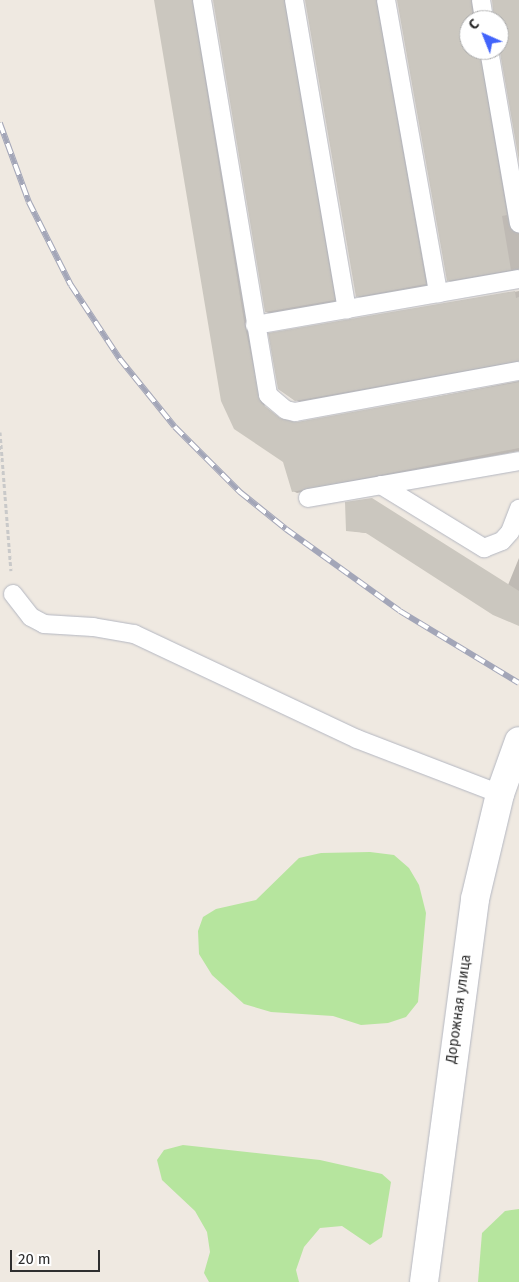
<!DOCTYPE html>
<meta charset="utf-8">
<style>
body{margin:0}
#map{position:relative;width:519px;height:1282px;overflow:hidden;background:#efe9e1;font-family:"Fira Sans",sans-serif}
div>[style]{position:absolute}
.green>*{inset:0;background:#b6e59e}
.shadow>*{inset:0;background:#0003}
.building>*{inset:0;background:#cbc7bf}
.path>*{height:3px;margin-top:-1.5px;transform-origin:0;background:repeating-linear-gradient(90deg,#c9c9c9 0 4px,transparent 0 6.5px)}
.roads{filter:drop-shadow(0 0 1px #b4b7c1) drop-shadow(0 0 1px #b4b7c1)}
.lane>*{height:18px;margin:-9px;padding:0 9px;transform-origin:9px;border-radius:9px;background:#fff}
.secondary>*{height:28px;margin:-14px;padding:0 14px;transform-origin:14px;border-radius:14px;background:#fff}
.rail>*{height:5.5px;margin-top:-2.75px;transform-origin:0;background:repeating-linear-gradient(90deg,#fff 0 11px,#a3a6b8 0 22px);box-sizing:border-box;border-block:1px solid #a3a6b8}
span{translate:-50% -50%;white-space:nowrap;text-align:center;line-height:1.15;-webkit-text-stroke:4px #fff;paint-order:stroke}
.street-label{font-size:14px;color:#2e2e2e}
.north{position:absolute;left:459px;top:10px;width:50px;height:50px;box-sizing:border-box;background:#fff;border:1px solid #ababab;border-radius:50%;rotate:316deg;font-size:14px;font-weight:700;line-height:20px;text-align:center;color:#2e2e2e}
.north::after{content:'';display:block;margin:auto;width:18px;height:22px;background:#4264fb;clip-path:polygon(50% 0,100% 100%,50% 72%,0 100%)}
.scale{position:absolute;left:10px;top:1250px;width:90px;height:22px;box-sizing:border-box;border:2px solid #2e2e2e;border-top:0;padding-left:6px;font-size:15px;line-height:18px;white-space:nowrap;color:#2e2e2e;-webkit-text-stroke:4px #fff;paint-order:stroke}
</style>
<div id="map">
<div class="green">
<div style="clip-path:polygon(370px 852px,394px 855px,409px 868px,419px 885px,426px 913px,418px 1002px,406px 1017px,388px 1023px,361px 1025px,333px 1016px,271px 1012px,244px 1004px,212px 975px,199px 954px,198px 931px,203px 917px,216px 909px,256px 900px,299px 858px,321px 853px)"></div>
<div style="clip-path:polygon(183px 1145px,320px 1160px,382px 1174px,391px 1182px,382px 1237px,370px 1245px,342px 1226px,320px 1228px,304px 1247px,296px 1270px,299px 1282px,209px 1282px,204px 1273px,210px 1252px,207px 1232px,195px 1211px,162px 1180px,157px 1160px,164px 1150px)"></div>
<div style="clip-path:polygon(519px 1209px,519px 1282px,478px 1282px,482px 1233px,505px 1211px)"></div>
</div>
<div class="shadow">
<div style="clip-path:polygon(155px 0,197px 0,249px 331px,265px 407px,281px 420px,297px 424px,519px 381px,519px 451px,297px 493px,293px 491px,284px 461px,235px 428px)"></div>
<div style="clip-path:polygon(214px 0,289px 0,339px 302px,271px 314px,266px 312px)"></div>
<div style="clip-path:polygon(306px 0,381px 0,430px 287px,361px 298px,357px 296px)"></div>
<div style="clip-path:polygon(398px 0,475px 0,477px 20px,469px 20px,469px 50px,483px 50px,513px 228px,519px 233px,519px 271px,452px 283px,448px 280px)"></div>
<div style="clip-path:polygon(519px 291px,519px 363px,301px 403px,296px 400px,270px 334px)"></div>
<div style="clip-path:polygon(347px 503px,508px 585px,519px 558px,519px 625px,372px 534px,347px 530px)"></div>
</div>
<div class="building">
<div style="clip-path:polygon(154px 0,192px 0,245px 327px,261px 403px,280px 418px,297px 422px,519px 382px,519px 448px,292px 492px,283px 462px,234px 429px,221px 401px)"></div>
<div style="clip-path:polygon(213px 0,284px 0,335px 300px,265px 312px)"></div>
<div style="clip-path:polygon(305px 0,376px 0,426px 284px,356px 297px)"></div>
<div style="clip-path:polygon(397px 0,471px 0,473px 20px,469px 20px,469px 50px,479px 50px,507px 215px,502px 216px,511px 270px,447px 281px)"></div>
<div style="clip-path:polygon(492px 0,519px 0,519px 161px,499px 47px,499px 20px,494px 20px)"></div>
<div style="clip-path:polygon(515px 291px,516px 298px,519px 297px,519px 361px,295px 401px,278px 389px,268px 333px)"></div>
<div style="clip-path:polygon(372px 498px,519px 591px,519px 626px,493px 615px,366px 533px,346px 531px,345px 502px)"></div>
</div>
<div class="path">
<div style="left:0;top:432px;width:139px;rotate:85.5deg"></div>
</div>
<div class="roads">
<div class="lane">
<div style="left:202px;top:0;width:400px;rotate:80.5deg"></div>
<div style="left:268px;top:395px;width:23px;rotate:40deg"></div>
<div style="left:286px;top:410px;width:9px;rotate:13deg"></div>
<div style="left:295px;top:412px;width:228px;rotate:-10.4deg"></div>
<div style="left:294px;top:0;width:314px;rotate:80.3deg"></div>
<div style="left:386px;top:0;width:298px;rotate:79.9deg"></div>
<div style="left:481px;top:0;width:20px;rotate:81deg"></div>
<div style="left:489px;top:50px;width:176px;rotate:80.2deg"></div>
<div style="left:255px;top:325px;width:268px;rotate:-9.9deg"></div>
<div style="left:381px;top:485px;width:121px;rotate:31.5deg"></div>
<div style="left:484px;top:548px;width:19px;rotate:-21deg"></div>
<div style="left:502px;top:541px;width:12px;rotate:-48deg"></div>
<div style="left:510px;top:532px;width:25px;rotate:-69deg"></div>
<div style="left:308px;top:498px;width:214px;rotate:-9.9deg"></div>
<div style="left:13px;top:594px;width:29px;rotate:52deg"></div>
<div style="left:31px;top:617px;width:15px;rotate:28deg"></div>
<div style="left:44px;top:624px;width:49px;rotate:3.5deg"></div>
<div style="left:93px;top:627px;width:42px;rotate:9.7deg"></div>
<div style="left:134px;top:634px;width:246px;rotate:25.2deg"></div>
<div style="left:357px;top:739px;width:153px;rotate:21deg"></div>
</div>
<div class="secondary">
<div style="left:424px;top:1282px;width:386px;rotate:-82.4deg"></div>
<div style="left:475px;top:899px;width:108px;rotate:-76.6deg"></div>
<div style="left:500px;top:794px;width:56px;rotate:-70.3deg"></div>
</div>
</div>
<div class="rail">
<div style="left:0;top:123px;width:84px;rotate:69.8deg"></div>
<div style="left:29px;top:202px;width:93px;rotate:63.2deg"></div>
<div style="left:71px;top:285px;width:89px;rotate:56.5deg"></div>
<div style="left:120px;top:359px;width:87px;rotate:51deg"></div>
<div style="left:175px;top:427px;width:92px;rotate:45deg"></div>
<div style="left:240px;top:492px;width:59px;rotate:38.8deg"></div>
<div style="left:286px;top:529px;width:140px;rotate:35.7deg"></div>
<div style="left:400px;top:611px;width:139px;rotate:31.2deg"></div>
</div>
<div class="street-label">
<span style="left:459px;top:1009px;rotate:-82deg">Дорожная улица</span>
</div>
<div class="north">С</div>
<div class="scale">20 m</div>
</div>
